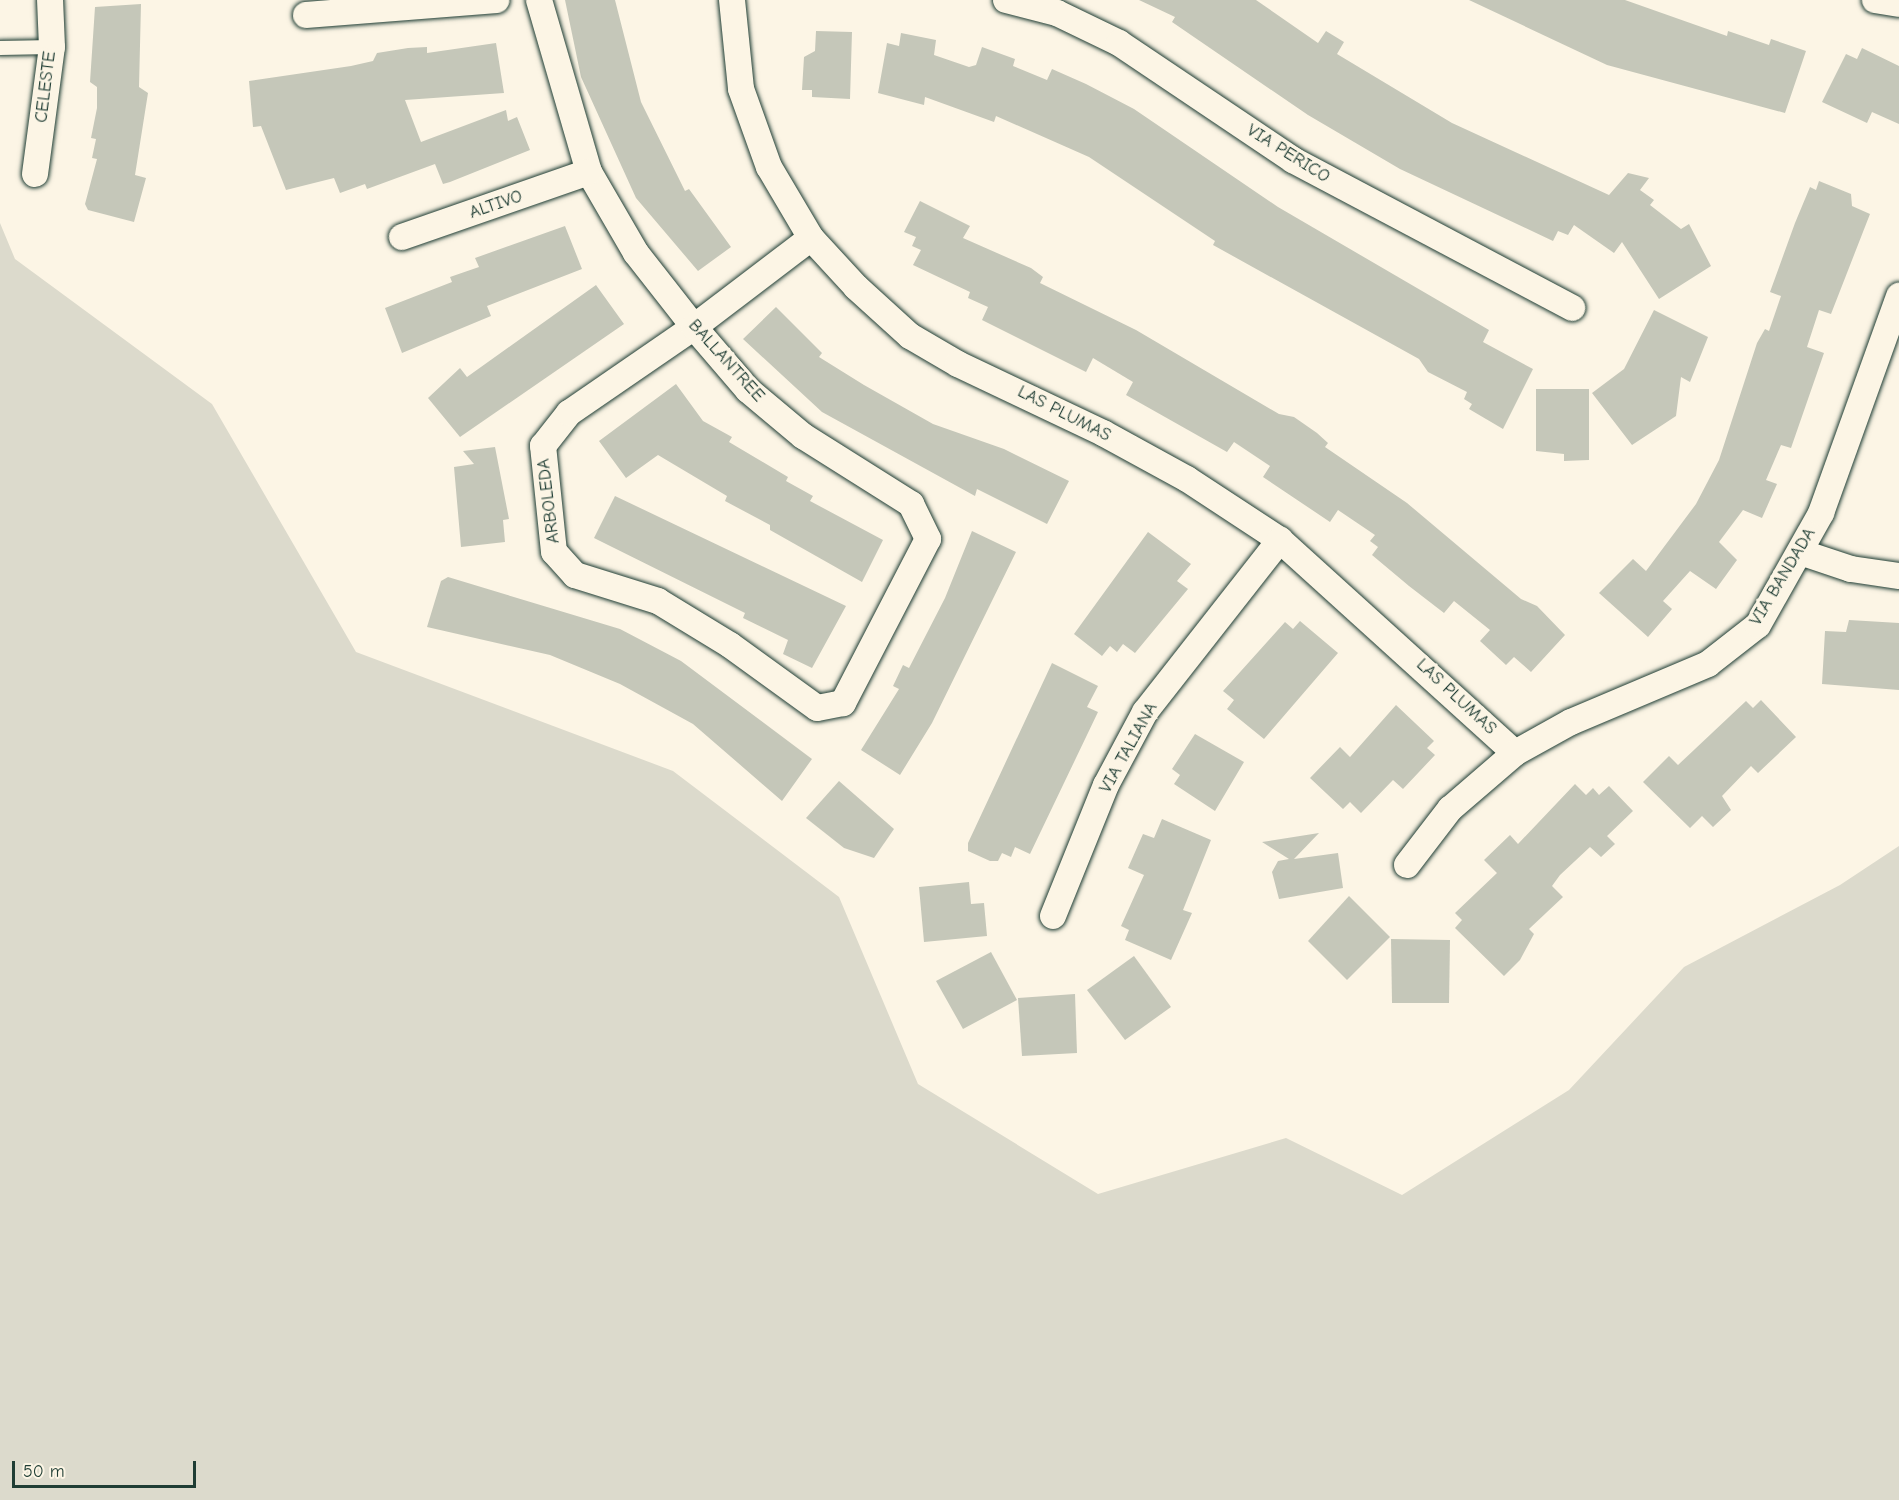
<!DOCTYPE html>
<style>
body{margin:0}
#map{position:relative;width:1899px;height:1500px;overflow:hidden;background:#fcf5e5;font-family:"Comic Neue",sans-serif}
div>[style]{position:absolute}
.green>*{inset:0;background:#dcdacc}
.building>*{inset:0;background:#c5c7b9}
.roads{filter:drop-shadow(0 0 2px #1f3d34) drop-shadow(0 0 2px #1f3d34)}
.service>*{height:14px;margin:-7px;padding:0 7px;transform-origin:7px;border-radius:7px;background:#fcf5e5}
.minor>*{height:26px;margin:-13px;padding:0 13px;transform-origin:13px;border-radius:13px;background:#fcf5e5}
span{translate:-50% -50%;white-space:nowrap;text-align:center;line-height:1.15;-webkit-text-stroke:6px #fcf5e5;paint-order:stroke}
.street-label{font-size:18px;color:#1f3d34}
.scale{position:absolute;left:12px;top:1461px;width:184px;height:27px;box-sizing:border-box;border:3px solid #1f3d34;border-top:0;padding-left:8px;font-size:18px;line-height:21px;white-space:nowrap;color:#1f3d34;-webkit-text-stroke:4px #fcf5e5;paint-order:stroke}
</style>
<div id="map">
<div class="green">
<div style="clip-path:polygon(0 223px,15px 259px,212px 404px,356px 652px,673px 771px,839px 897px,918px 1084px,1098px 1194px,1286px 1138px,1402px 1195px,1569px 1090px,1684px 967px,1840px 885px,1899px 846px,1899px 1500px,0 1500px)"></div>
</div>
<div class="building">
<div style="clip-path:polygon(565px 0,615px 0,641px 102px,685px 191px,689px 189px,731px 247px,698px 271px,636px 198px,581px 77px)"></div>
<div style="clip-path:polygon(1139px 0,1256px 0,1318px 43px,1326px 31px,1344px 42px,1337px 54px,1452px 123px,1609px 195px,1628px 173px,1649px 178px,1640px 190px,1654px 200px,1650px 205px,1681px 229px,1689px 224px,1711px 266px,1659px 299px,1622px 242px,1614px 253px,1574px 225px,1568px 235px,1558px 231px,1553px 241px,1400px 169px,1308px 115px,1172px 22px,1175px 17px)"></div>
<div style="clip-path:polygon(1469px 0,1625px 0,1727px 36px,1728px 31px,1769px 45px,1771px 39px,1806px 51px,1785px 113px,1607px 65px)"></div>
<div style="clip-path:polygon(141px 4px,139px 87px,148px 93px,135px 175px,146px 178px,134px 222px,88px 210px,85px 204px,97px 159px,92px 158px,96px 139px,91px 138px,97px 108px,97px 87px,90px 82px,95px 7px)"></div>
<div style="clip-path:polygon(816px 31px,852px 32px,850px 99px,812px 97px,812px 90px,802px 90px,804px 57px,815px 51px)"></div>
<div style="clip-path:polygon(901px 33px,936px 40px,934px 55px,969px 67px,976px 65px,982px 47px,1015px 59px,1013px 66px,1047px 80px,1052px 69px,1086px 84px,1134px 109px,1278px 207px,1489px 330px,1483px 342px,1533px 369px,1503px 429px,1469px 409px,1472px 404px,1464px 399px,1467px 392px,1428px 372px,1419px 359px,1213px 245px,1215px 241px,1089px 157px,996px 116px,994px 122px,925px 97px,924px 105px,878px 93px,887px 43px,899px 46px)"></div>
<div style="clip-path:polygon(496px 43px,504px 93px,405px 100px,421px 142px,506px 110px,508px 121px,517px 117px,530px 150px,450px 182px,443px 184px,435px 164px,367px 189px,365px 184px,340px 193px,334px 178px,286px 190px,261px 126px,253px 127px,249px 81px,351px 66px,373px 61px,377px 53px,408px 48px,427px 47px,427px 53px)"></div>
<div style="clip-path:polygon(1862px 48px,1899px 66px,1899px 124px,1872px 112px,1867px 123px,1822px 102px,1846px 54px,1857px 59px)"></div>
<div style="clip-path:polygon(1819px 181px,1851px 194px,1852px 206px,1870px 214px,1831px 314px,1819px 310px,1807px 347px,1824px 353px,1791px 448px,1781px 445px,1766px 480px,1777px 484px,1762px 518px,1743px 510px,1719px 542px,1737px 560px,1716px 589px,1690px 571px,1663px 601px,1672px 609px,1648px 637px,1599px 593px,1633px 559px,1646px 571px,1696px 504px,1719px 460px,1757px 343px,1765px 329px,1769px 331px,1781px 296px,1770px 292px,1795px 223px,1810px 187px,1816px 190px)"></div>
<div style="clip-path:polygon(920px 201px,970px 226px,963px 238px,1031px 268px,1043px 277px,1040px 283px,1136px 330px,1279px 414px,1294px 417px,1317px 433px,1328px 443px,1325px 447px,1407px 503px,1521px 599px,1537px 606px,1565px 635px,1531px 672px,1514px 657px,1506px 665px,1480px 641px,1490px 630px,1454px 601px,1444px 613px,1409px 586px,1372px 555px,1378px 547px,1370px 541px,1375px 535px,1338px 510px,1330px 522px,1263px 477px,1270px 466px,1234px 442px,1227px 452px,1126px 395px,1133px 382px,1093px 358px,1086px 372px,982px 320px,988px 307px,968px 298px,970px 292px,913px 265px,921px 250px,912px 246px,916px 237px,904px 232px)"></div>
<div style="clip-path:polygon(565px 226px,582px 269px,487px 306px,491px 316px,402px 353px,385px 308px,452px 282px,450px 277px,479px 267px,475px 258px)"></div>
<div style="clip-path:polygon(596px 285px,624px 324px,460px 437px,428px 398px,460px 368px,467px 377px)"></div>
<div style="clip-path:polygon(776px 307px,822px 353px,819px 357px,864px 385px,933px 424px,1004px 449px,1069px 481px,1047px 524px,977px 489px,975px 496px,822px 412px,743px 339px)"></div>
<div style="clip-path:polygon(1654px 310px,1708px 337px,1690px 382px,1681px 377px,1676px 416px,1632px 445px,1592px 393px,1624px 369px)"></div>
<div style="clip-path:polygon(676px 384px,703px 421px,732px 437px,729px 442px,788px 477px,786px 481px,813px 496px,810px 501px,883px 540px,862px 582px,770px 530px,770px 525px,725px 501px,727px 496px,658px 455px,626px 478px,599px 441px)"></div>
<div style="clip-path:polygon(1536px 389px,1589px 389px,1589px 460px,1564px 461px,1564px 454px,1536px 451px)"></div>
<div style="clip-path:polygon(495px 447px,509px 519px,503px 520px,505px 542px,461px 547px,454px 467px,474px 464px,463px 451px)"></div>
<div style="clip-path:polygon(615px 496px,846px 606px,812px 668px,783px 654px,788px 640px,743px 618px,745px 613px,594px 538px)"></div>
<div style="clip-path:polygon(972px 531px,1016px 552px,932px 723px,900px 775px,861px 750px,899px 689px,893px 686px,903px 665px,909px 668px,945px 598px)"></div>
<div style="clip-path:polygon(1148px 532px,1191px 564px,1177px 581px,1188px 589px,1135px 653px,1123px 644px,1117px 652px,1110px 646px,1102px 656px,1074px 634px)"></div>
<div style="clip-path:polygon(448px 577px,620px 629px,681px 661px,812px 759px,782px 801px,693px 724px,620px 684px,550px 655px,427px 627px,441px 581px)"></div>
<div style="clip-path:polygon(1849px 620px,1899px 623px,1899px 690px,1822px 684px,1825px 631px,1846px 632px)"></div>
<div style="clip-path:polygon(1300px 621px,1338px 653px,1264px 739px,1227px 709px,1234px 700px,1223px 691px,1285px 622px,1293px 629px)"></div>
<div style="clip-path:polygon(1052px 663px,1098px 686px,1087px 707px,1098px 712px,1030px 854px,1015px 847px,1011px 857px,1002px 853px,998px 861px,990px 861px,968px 851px,968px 843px)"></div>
<div style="clip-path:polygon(1761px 700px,1796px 737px,1758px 773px,1751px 766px,1722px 796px,1731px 810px,1713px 827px,1702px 816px,1690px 828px,1643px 782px,1669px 756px,1678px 765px,1746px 701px,1753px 708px)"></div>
<div style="clip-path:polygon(1396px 705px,1434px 741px,1427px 748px,1435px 755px,1403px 789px,1393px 780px,1361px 813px,1350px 802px,1343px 809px,1310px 778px,1340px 747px,1350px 757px)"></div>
<div style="clip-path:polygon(1195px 734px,1244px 762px,1215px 811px,1174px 784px,1180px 775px,1172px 769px)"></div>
<div style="clip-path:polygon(839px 781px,894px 829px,874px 858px,844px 848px,806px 818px)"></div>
<div style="clip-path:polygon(1575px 784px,1586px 795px,1593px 788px,1599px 795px,1609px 786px,1633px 811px,1607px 836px,1615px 844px,1601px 857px,1590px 847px,1560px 875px,1552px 886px,1563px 897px,1529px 929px,1534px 934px,1520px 960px,1504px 976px,1455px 928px,1462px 920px,1455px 913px,1497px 873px,1484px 860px,1510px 835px,1518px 844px)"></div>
<div style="clip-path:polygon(1162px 819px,1211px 840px,1183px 910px,1192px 913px,1171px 960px,1125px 940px,1129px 930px,1121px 926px,1144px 875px,1128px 868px,1143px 834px,1154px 838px)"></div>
<div style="clip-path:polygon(1319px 833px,1294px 859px,1338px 853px,1343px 888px,1279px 899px,1272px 872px,1278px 861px,1289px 859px,1262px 842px)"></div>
<div style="clip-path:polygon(969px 882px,971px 904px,984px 903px,987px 936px,924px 942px,919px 887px)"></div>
<div style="clip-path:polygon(1349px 896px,1390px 937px,1347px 980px,1308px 941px)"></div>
<div style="clip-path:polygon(1391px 939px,1450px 940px,1449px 1003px,1392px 1003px)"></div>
<div style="clip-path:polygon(991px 952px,1017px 1000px,963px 1029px,936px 981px)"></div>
<div style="clip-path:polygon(1134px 956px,1171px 1007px,1125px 1040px,1087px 990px)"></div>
<div style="clip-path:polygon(1075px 994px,1077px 1053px,1022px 1056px,1018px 998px)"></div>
</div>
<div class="roads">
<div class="service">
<div style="left:0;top:48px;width:52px;rotate:-1.1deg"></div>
</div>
<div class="minor">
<div style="left:539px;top:0;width:179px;rotate:73.8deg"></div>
<div style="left:589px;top:172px;width:94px;rotate:59.9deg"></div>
<div style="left:636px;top:253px;width:94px;rotate:51.9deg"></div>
<div style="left:694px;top:327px;width:83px;rotate:49.4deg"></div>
<div style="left:748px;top:390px;width:72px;rotate:39.9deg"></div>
<div style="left:803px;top:436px;width:128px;rotate:32.2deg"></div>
<div style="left:911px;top:504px;width:39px;rotate:64deg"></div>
<div style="left:928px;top:539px;width:185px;rotate:117.4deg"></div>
<div style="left:843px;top:703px;width:26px;rotate:169deg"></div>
<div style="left:817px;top:708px;width:107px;rotate:-144.1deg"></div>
<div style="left:730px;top:645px;width:84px;rotate:-148.6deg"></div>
<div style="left:658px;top:601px;width:87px;rotate:-162.6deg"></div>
<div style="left:575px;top:575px;width:31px;rotate:-132deg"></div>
<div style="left:554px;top:552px;width:107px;rotate:-95.9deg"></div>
<div style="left:543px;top:446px;width:42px;rotate:-51.8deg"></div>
<div style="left:569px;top:413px;width:152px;rotate:-34.5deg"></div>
<div style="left:694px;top:327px;width:147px;rotate:-37.3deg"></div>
<div style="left:732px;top:0;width:89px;rotate:84.2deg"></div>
<div style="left:741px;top:89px;width:83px;rotate:70.3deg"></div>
<div style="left:769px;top:167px;width:82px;rotate:59.4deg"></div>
<div style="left:811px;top:238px;width:67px;rotate:47.4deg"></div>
<div style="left:856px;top:287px;width:73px;rotate:42.2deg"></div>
<div style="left:910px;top:336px;width:56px;rotate:30.3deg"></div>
<div style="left:958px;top:364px;width:161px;rotate:25.4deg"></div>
<div style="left:1103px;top:433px;width:96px;rotate:28.7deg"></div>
<div style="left:1187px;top:479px;width:111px;rotate:33.3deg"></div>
<div style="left:1280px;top:540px;width:317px;rotate:42.2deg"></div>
<div style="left:1006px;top:0;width:53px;rotate:14.3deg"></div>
<div style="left:1057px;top:13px;width:69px;rotate:25.8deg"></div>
<div style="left:1119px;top:43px;width:210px;rotate:33.9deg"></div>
<div style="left:1293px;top:160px;width:316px;rotate:27.9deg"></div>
<div style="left:1875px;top:0;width:24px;rotate:9deg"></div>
<div style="left:306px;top:15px;width:191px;rotate:-4.5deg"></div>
<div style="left:35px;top:174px;width:128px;rotate:-82.4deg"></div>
<div style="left:52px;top:47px;width:47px;rotate:-92.4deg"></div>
<div style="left:402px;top:237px;width:198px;rotate:-19.2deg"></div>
<div style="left:1800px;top:552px;width:54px;rotate:18.4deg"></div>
<div style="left:1851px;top:569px;width:49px;rotate:8.3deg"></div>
<div style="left:1407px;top:865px;width:71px;rotate:-52.5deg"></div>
<div style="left:1450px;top:809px;width:86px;rotate:-40.7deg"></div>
<div style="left:1515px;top:753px;width:64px;rotate:-29deg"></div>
<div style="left:1571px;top:722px;width:149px;rotate:-22.9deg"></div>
<div style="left:1708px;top:664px;width:63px;rotate:-38deg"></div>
<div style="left:1758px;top:625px;width:129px;rotate:-60.6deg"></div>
<div style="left:1821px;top:513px;width:231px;rotate:-70.2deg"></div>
<div style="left:1053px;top:916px;width:141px;rotate:-68deg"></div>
<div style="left:1106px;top:785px;width:83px;rotate:-61.9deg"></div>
<div style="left:1145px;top:712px;width:219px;rotate:-51.9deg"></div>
</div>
</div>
<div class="street-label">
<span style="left:46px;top:87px;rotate:-83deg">CELESTE</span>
<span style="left:1288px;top:154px;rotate:32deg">VIA PERICO</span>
<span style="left:496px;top:205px;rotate:-19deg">ALTIVO</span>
<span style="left:726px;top:361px;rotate:48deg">BALLANTREE</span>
<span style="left:1064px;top:414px;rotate:27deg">LAS PLUMAS</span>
<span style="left:549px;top:501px;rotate:-97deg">ARBOLEDA</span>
<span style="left:1783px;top:577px;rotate:-59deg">VIA BANDADA</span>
<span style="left:1456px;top:697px;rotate:43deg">LAS PLUMAS</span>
<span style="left:1129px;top:748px;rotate:-61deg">VIA TALIANA</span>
</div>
<div class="scale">50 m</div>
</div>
